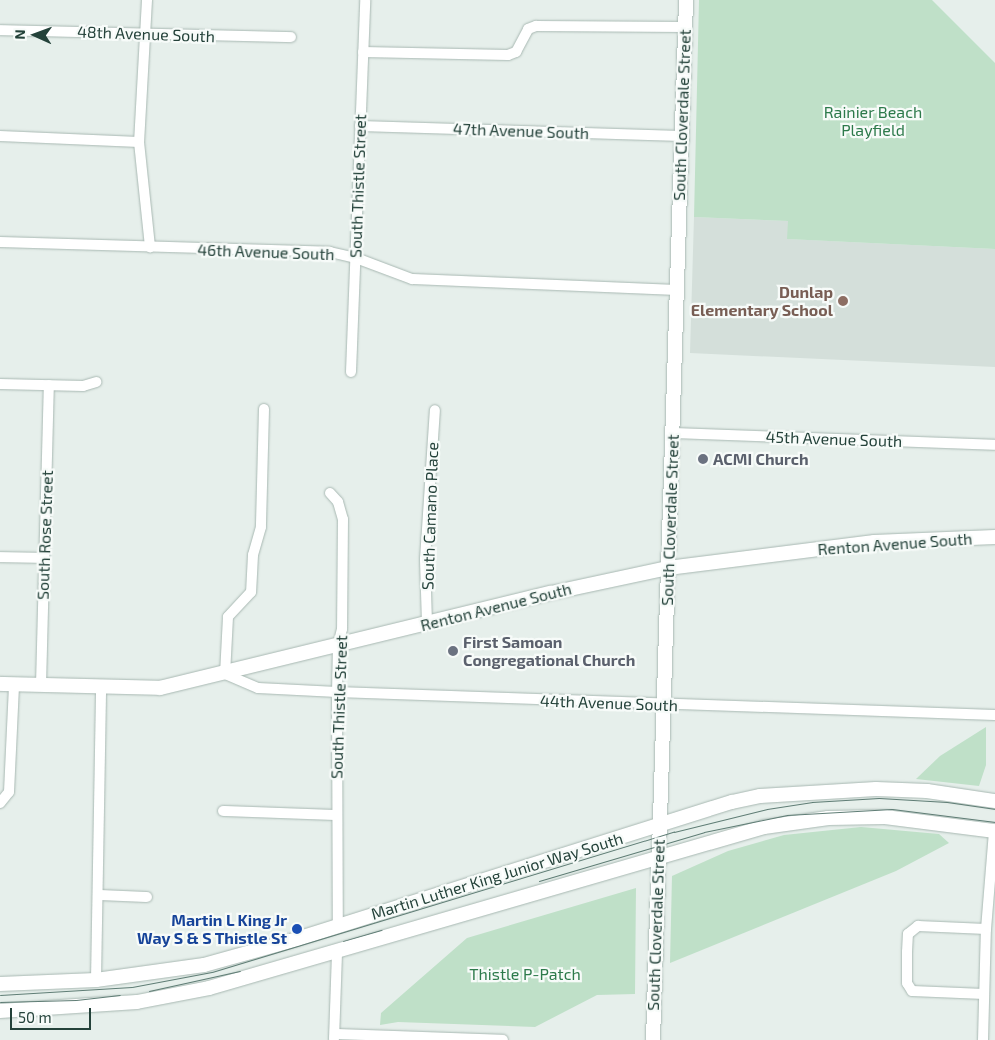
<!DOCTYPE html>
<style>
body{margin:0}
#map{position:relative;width:995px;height:1040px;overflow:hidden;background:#e6efeb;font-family:"Exo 2",sans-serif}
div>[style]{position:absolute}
.built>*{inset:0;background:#d4dfda}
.green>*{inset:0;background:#bfe0c8}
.roads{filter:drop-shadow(0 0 1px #a8b8b2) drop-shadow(0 0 1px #a8b8b2)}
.street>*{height:10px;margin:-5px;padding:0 5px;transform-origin:5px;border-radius:5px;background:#fff}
.secondary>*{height:14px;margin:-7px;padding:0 7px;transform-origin:7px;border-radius:7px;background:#fff}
.tram>*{height:1px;margin:-0.5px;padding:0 0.5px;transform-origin:0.5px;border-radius:0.5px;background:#5f7d75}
.dots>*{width:14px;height:14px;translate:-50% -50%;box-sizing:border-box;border:2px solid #f7fbf9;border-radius:50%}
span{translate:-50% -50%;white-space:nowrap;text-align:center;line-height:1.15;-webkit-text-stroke:4.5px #f7fbf9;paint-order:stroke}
.street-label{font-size:16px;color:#24423a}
.park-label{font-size:16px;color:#2d7a4b}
.education-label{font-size:16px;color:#785e54;font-weight:700}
.right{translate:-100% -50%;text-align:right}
.worship-label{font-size:16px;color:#5b616d;font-weight:700}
.left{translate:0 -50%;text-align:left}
.transit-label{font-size:16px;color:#164399;font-weight:700}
.north{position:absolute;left:10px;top:10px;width:50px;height:50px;-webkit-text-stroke:4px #f7fbf9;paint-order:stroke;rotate:272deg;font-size:14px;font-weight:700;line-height:20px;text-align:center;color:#24423a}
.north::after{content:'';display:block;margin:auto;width:18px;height:22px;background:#24423a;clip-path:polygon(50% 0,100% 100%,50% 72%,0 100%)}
.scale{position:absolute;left:10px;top:1008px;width:81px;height:22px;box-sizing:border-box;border:2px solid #24423a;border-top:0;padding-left:6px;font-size:15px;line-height:18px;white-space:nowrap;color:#24423a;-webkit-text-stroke:4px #f7fbf9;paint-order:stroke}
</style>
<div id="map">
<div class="built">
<div style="clip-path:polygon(694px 217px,788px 221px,788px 239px,995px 249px,995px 367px,690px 353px)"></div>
</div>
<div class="green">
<div style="clip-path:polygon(699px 0,932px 0,995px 63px,995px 249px,787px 239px,788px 221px,694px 217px)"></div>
<div style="clip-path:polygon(986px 727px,986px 765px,979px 786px,916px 779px,940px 756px)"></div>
<div style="clip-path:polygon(861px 827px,939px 834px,949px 843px,896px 871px,670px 963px,672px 876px,728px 851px,784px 835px)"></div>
<div style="clip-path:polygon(636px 888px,635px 994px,597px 995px,535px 1027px,398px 1022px,380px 1025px,381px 1013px,467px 938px)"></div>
</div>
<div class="roads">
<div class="street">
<div style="left:147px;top:0;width:142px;rotate:93.2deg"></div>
<div style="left:139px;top:142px;width:106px;rotate:84deg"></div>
<div style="left:0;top:30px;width:291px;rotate:1.4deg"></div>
<div style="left:363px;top:52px;width:145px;rotate:1.2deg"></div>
<div style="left:508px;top:55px;width:9px;rotate:-21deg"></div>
<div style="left:516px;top:52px;width:26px;rotate:-62deg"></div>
<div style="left:528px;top:29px;width:9px;rotate:-21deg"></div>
<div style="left:536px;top:26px;width:149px;rotate:0.4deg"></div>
<div style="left:360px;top:126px;width:321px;rotate:1.8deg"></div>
<div style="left:0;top:136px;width:139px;rotate:2.5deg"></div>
<div style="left:0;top:242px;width:330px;rotate:1.7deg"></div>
<div style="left:330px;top:252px;width:27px;rotate:13deg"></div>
<div style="left:356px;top:258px;width:60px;rotate:20.6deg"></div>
<div style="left:412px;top:279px;width:266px;rotate:2.4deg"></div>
<div style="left:351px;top:372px;width:372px;rotate:-87.8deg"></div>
<div style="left:0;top:384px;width:83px;rotate:1.4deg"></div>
<div style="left:83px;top:386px;width:14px;rotate:-17deg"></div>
<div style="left:264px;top:409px;width:118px;rotate:91.5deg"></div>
<div style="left:261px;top:527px;width:29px;rotate:106deg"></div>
<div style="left:253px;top:555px;width:37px;rotate:93deg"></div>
<div style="left:251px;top:592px;width:34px;rotate:133deg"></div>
<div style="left:228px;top:617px;width:57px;rotate:93deg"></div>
<div style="left:225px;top:674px;width:36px;rotate:23deg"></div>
<div style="left:258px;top:688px;width:79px;rotate:2.9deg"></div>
<div style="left:337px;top:692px;width:658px;rotate:2deg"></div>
<div style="left:672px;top:433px;width:323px;rotate:2.1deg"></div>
<div style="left:330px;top:493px;width:12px;rotate:48deg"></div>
<div style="left:338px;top:502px;width:18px;rotate:74deg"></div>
<div style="left:343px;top:519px;width:110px;rotate:90.5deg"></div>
<div style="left:342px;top:629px;width:16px;rotate:104deg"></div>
<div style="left:338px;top:645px;width:47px;rotate:91.2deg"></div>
<div style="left:337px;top:692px;width:234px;rotate:89.8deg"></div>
<div style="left:0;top:557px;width:44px;rotate:1.3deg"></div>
<div style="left:427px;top:623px;width:64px;rotate:-91.8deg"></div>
<div style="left:425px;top:559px;width:149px;rotate:-86.2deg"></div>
<div style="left:41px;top:685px;width:300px;rotate:-88.5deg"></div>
<div style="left:0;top:803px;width:14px;rotate:-51deg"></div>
<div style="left:9px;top:792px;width:108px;rotate:-87.3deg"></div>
<div style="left:223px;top:811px;width:114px;rotate:2deg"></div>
<div style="left:99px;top:895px;width:48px;rotate:2.4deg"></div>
<div style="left:96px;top:980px;width:294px;rotate:-89deg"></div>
<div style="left:984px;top:994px;width:72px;rotate:-177.6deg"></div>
<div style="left:912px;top:991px;width:9px;rotate:-122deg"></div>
<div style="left:907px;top:983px;width:31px;rotate:-90deg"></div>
<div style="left:907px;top:952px;width:18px;rotate:-87deg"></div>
<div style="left:908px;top:934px;width:13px;rotate:-39deg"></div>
<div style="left:918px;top:926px;width:68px;rotate:2.5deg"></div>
<div style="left:335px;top:1034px;width:168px;rotate:2deg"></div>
<div style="left:334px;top:1039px;width:87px;rotate:-88deg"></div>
<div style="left:983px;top:1040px;width:111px;rotate:-88.5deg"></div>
<div style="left:986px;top:929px;width:98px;rotate:-85.3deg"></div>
</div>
<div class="secondary">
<div style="left:0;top:684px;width:160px;rotate:1.4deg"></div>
<div style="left:160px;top:688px;width:402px;rotate:-13.7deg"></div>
<div style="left:551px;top:593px;width:120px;rotate:-12.1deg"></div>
<div style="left:668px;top:568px;width:208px;rotate:-7.2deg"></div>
<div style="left:874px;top:542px;width:121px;rotate:-2.4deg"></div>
<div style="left:0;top:984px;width:96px;rotate:-2.4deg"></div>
<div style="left:96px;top:980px;width:109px;rotate:-7.9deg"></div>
<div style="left:204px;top:965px;width:97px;rotate:-15.6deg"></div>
<div style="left:297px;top:939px;width:456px;rotate:-17.5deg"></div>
<div style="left:732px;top:802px;width:29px;rotate:-12deg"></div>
<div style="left:760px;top:796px;width:116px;rotate:-3.5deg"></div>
<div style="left:876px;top:789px;width:51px;rotate:2.2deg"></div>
<div style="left:927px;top:791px;width:69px;rotate:8.4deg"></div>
<div style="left:0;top:1011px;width:137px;rotate:-3.8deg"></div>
<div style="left:137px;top:1002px;width:73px;rotate:-11deg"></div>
<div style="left:209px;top:988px;width:578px;rotate:-16.18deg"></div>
<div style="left:764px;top:827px;width:65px;rotate:-8deg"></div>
<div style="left:828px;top:818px;width:57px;rotate:-1deg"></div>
<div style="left:885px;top:817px;width:111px;rotate:7.3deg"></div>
<div style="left:653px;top:1040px;width:1041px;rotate:-88.18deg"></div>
</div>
</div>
<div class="tram">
<div style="left:539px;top:881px;width:172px;rotate:-16.5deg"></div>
<div style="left:704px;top:832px;width:85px;rotate:-11.6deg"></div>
<div style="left:787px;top:815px;width:105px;rotate:-3.3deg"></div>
<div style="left:892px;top:809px;width:104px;rotate:7.2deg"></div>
<div style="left:343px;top:941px;width:40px;rotate:-16deg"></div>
<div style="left:149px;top:991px;width:93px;rotate:-12.4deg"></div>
<div style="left:0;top:995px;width:132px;rotate:-3.5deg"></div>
<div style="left:132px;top:987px;width:81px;rotate:-10.6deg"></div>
<div style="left:212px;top:972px;width:483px;rotate:-16.9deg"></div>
<div style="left:674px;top:832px;width:96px;rotate:-13.9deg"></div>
<div style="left:767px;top:809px;width:46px;rotate:-8.8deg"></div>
<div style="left:812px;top:802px;width:67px;rotate:-3.4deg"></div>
<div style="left:879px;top:798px;width:68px;rotate:3.4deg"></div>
<div style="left:947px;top:802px;width:49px;rotate:8.3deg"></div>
<div style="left:0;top:1002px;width:76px;rotate:-1.5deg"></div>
<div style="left:76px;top:1000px;width:44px;rotate:-6.5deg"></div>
</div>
<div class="dots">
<div style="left:843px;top:301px;background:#8d6e63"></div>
<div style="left:703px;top:459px;background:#6b7280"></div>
<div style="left:453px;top:651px;background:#6b7280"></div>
<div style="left:297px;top:929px;background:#1a4fb4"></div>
</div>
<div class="street-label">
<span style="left:146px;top:34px;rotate:2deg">48th Avenue South</span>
<span style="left:682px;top:115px;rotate:-88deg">South Cloverdale Street</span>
<span style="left:521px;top:131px;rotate:2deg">47th Avenue South</span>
<span style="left:358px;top:186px;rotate:-88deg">South Thistle Street</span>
<span style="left:266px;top:252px;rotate:2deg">46th Avenue South</span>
<span style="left:834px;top:439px;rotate:2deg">45th Avenue South</span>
<span style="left:430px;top:516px;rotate:-88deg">South Camano Place</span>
<span style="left:670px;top:520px;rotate:-88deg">South Cloverdale Street</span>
<span style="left:45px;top:535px;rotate:-88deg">South Rose Street</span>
<span style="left:895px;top:544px;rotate:-4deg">Renton Avenue South</span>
<span style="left:496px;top:607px;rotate:-14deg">Renton Avenue South</span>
<span style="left:609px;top:703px;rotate:2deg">44th Avenue South</span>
<span style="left:339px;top:707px;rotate:-88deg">South Thistle Street</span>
<span style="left:497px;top:876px;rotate:-17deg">Martin Luther King Junior Way South</span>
<span style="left:656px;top:925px;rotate:-88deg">South Cloverdale Street</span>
</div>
<div class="park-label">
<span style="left:873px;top:121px">Rainier Beach<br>Playfield</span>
<span style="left:525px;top:974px">Thistle P-Patch</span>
</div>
<div class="education-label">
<span class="right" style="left:833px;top:301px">Dunlap<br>Elementary School</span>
</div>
<div class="worship-label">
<span class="left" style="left:713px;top:459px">ACMI Church</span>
<span class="left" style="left:463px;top:651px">First Samoan<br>Congregational Church</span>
</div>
<div class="transit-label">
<span class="right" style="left:287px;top:929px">Martin L King Jr<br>Way S &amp; S Thistle St</span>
</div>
<div class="north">N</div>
<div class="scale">50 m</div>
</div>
